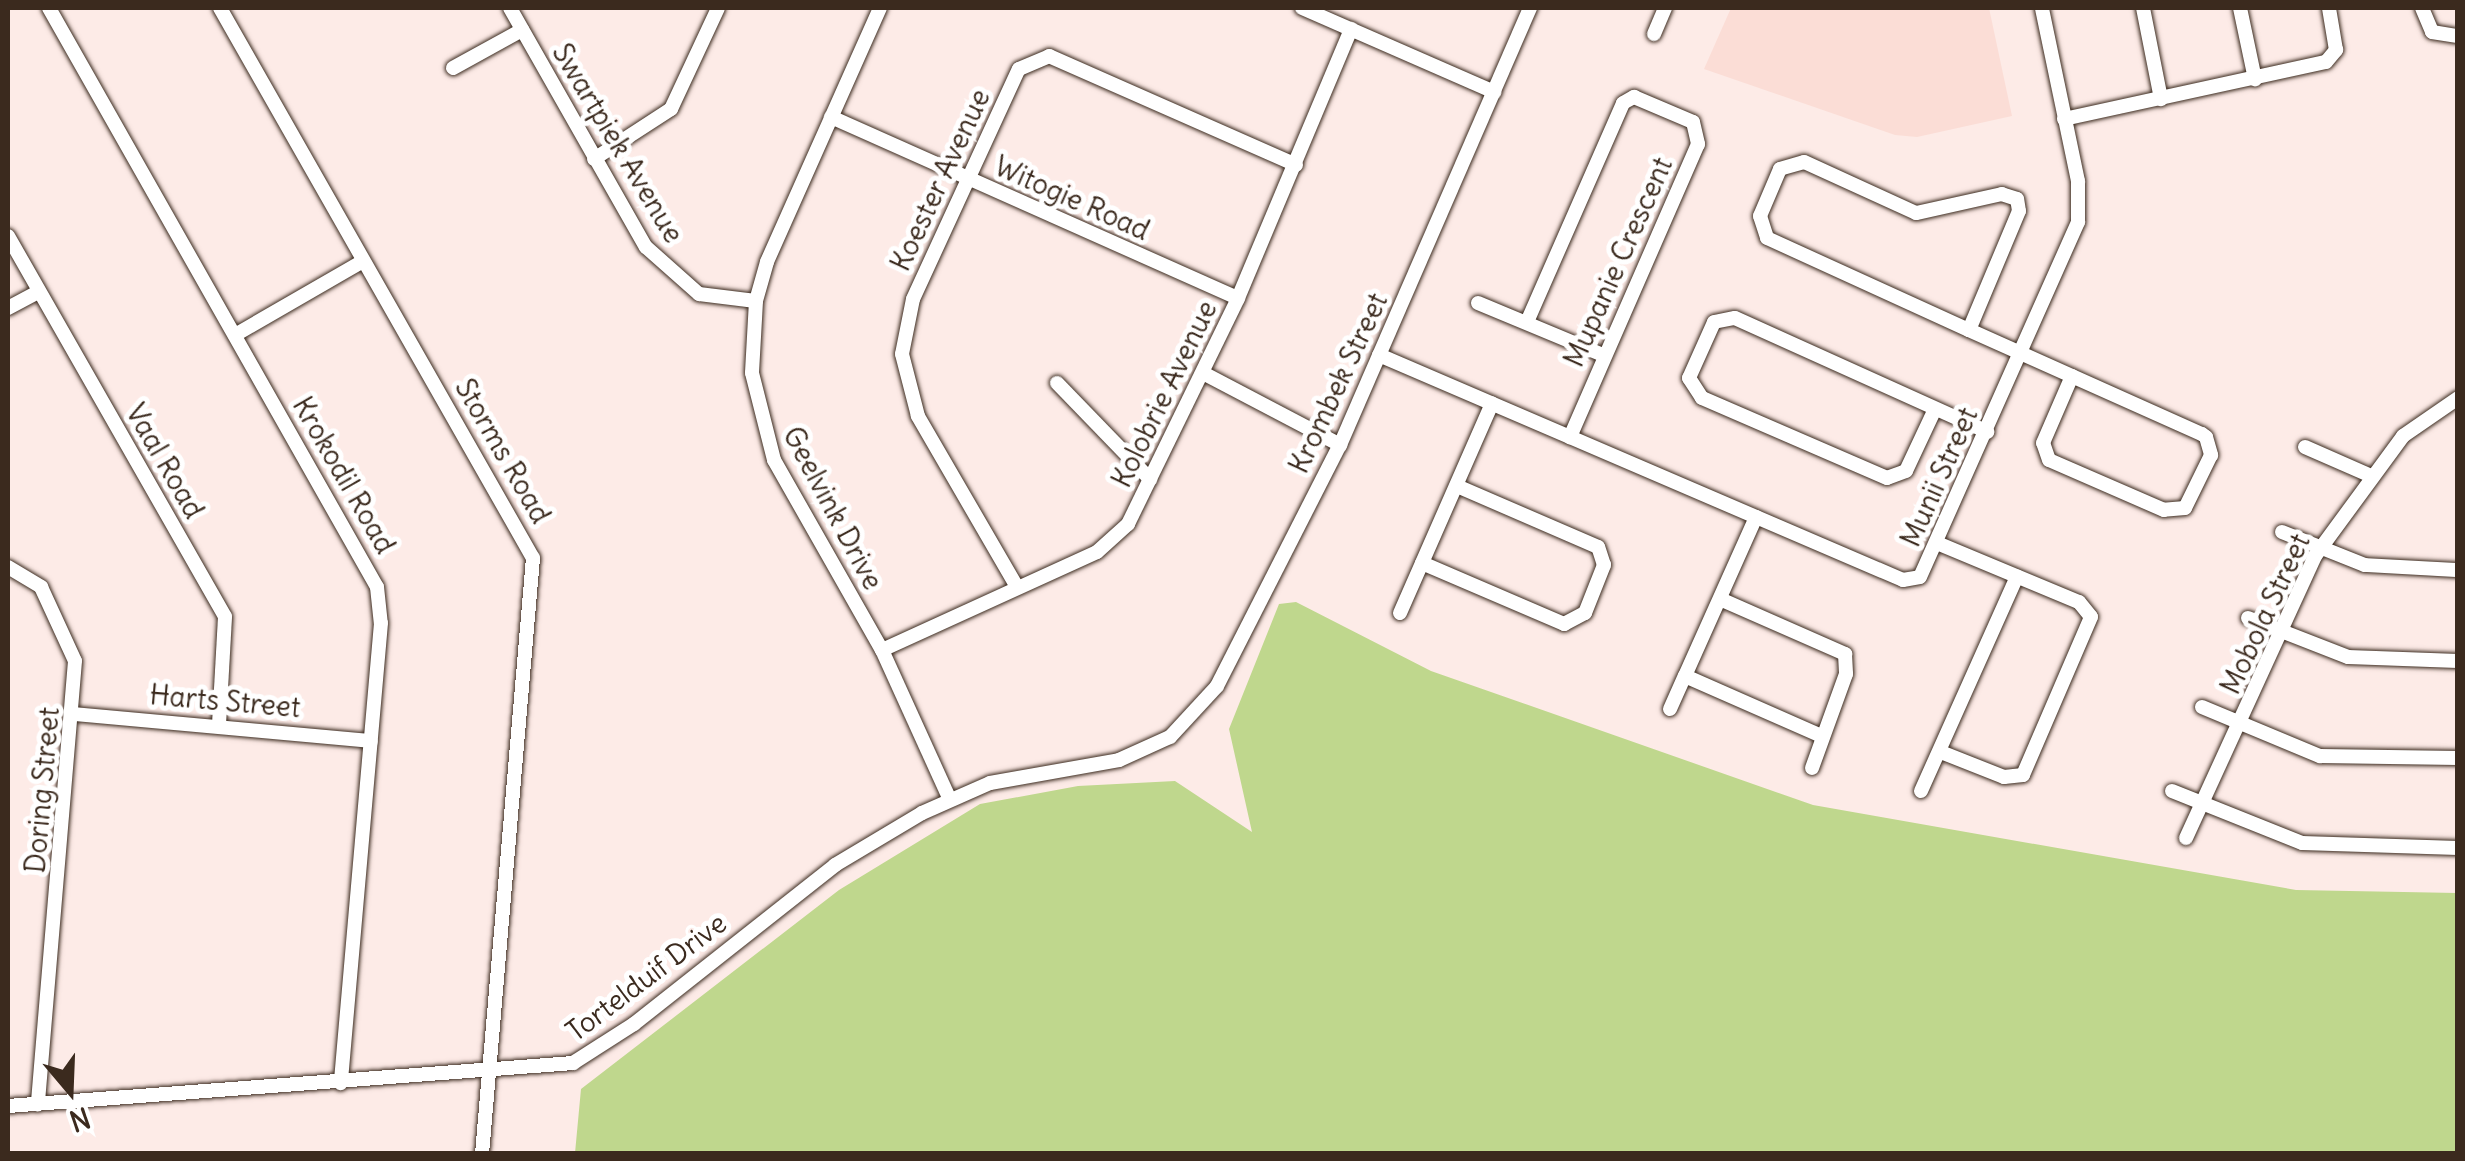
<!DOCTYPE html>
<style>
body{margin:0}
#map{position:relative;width:2465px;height:1161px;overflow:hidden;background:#fdebe7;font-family:Delius,sans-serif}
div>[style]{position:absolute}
.built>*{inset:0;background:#fbddd6}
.green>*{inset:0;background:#bfd78d}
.roads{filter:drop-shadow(0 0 2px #3b2a1e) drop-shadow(0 0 2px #3b2a1e)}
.minor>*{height:14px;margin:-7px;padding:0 7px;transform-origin:7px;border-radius:7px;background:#fff}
span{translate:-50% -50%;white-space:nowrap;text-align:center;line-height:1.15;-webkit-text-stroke:10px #fff;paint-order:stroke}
.street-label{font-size:28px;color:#3b2a1e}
.frame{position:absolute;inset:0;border:10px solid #3b2a1e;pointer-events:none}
.north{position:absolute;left:20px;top:1041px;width:100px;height:100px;-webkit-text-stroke:8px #fff;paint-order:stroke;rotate:161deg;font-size:28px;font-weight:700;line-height:40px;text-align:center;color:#3b2a1e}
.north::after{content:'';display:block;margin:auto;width:35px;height:45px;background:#3b2a1e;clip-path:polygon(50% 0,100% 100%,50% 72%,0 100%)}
</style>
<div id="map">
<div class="built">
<div style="clip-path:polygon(1731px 8px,1989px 8px,2012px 116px,1917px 137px,1895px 135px,1704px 69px)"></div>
</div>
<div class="green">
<div style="clip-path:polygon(1296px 602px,1431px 671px,1813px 805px,2296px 890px,2457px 893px,2457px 1153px,575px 1153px,581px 1089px,839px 890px,980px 804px,1078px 786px,1175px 781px,1252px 832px,1229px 729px,1279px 604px)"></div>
</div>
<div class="roads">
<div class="minor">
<div style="left:49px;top:8px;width:665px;rotate:60.47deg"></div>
<div style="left:377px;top:587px;width:36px;rotate:84deg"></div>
<div style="left:381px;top:623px;width:462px;rotate:95deg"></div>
<div style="left:220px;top:8px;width:633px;rotate:60.36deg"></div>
<div style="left:533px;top:558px;width:598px;rotate:94.89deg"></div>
<div style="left:510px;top:8px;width:275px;rotate:60.4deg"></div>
<div style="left:646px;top:247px;width:71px;rotate:41.6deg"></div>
<div style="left:699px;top:294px;width:57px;rotate:7deg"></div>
<div style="left:880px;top:8px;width:278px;rotate:114deg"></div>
<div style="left:767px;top:262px;width:41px;rotate:105.8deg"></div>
<div style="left:756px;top:301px;width:72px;rotate:93.2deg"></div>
<div style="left:752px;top:373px;width:90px;rotate:75.8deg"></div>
<div style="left:774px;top:460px;width:219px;rotate:60.4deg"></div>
<div style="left:882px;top:650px;width:162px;rotate:65.6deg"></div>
<div style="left:1302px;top:8px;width:210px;rotate:23.6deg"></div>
<div style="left:2143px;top:8px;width:93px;rotate:78.8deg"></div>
<div style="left:2240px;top:8px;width:73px;rotate:78.1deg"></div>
<div style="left:2422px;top:8px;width:26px;rotate:67deg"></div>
<div style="left:2432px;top:32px;width:26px;rotate:9deg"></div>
<div style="left:1654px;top:34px;width:28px;rotate:-67deg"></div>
<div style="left:453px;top:68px;width:79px;rotate:-28.8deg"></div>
<div style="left:831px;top:117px;width:445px;rotate:24deg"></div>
<div style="left:2064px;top:119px;width:268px;rotate:-12.3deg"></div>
<div style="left:2326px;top:62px;width:16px;rotate:-50deg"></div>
<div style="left:2336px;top:50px;width:43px;rotate:-99.5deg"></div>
<div style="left:594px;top:159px;width:92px;rotate:-33deg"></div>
<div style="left:671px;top:109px;width:111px;rotate:-65deg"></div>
<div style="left:8px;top:236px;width:438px;rotate:60.3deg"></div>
<div style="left:225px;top:617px;width:108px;rotate:93.2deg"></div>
<div style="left:1478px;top:303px;width:135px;rotate:22.6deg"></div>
<div style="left:8px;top:308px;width:34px;rotate:-28deg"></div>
<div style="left:1527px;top:322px;width:239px;rotate:-66.3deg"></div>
<div style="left:1623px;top:103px;width:13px;rotate:-29deg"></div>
<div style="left:1634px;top:97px;width:64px;rotate:23deg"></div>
<div style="left:1693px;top:122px;width:23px;rotate:77deg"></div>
<div style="left:1698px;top:144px;width:320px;rotate:113.6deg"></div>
<div style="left:1969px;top:330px;width:129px;rotate:-67.2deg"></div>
<div style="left:2019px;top:211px;width:12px;rotate:-99deg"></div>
<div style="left:2017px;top:199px;width:16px;rotate:-162deg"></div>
<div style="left:2002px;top:194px;width:88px;rotate:167.5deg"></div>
<div style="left:1916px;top:213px;width:123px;rotate:-155.5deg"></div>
<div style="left:1804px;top:162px;width:25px;rotate:164deg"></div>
<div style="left:1780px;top:169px;width:51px;rotate:113.1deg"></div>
<div style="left:1760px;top:216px;width:23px;rotate:72deg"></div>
<div style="left:1767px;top:238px;width:222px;rotate:24.5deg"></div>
<div style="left:1969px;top:330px;width:255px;rotate:24.1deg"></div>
<div style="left:2202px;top:434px;width:5px;rotate:37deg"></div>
<div style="left:2206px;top:437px;width:19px;rotate:74deg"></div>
<div style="left:2211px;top:455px;width:59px;rotate:116.1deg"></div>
<div style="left:2185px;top:508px;width:21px;rotate:175deg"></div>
<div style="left:2164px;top:510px;width:125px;rotate:-156.5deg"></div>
<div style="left:2049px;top:460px;width:18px;rotate:-109deg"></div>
<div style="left:2043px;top:443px;width:73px;rotate:-66.6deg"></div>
<div style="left:235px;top:335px;width:148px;rotate:-30deg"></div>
<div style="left:1379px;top:355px;width:570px;rotate:23.24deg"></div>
<div style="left:1903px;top:580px;width:17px;rotate:-10deg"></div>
<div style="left:1920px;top:577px;width:389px;rotate:-66deg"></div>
<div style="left:2078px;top:222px;width:41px;rotate:-90deg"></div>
<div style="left:2078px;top:181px;width:177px;rotate:-101.8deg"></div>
<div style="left:1203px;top:373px;width:155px;rotate:27.7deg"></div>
<div style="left:1057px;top:383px;width:134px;rotate:45.9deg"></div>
<div style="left:1935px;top:409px;width:68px;rotate:115.1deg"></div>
<div style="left:1906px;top:471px;width:20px;rotate:160deg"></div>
<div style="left:1887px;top:478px;width:202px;rotate:-156.6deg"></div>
<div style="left:1702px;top:398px;width:24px;rotate:-123deg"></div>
<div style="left:1689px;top:378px;width:61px;rotate:-65.9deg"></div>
<div style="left:1714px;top:322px;width:21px;rotate:-11deg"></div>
<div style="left:1735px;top:318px;width:277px;rotate:24.3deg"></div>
<div style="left:2305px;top:447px;width:72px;rotate:23.7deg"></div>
<div style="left:1756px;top:517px;width:174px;rotate:114.1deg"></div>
<div style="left:1685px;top:676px;width:150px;rotate:23.7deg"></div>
<div style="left:2282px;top:532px;width:89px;rotate:21.7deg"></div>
<div style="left:2365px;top:565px;width:93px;rotate:3.1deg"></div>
<div style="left:1937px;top:543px;width:154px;rotate:22.6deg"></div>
<div style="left:2079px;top:602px;width:19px;rotate:51deg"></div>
<div style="left:2091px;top:617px;width:172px;rotate:113.3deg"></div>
<div style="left:2023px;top:775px;width:19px;rotate:174deg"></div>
<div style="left:2004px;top:777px;width:68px;rotate:-158.4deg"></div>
<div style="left:1422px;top:563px;width:155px;rotate:23.2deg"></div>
<div style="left:1564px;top:624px;width:24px;rotate:-28deg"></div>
<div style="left:1585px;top:613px;width:52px;rotate:-68.4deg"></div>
<div style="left:1604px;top:565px;width:19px;rotate:-108deg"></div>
<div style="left:1598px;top:547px;width:154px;rotate:-156.6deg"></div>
<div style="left:8px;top:567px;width:39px;rotate:31deg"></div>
<div style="left:41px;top:587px;width:81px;rotate:65.3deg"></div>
<div style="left:75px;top:661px;width:445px;rotate:94.8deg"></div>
<div style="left:1017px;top:587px;width:198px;rotate:-120.1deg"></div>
<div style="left:918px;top:416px;width:64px;rotate:-104.5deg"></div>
<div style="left:902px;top:354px;width:56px;rotate:-78.7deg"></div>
<div style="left:913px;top:299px;width:253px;rotate:-65.3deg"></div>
<div style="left:1019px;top:69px;width:33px;rotate:-23deg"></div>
<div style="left:1049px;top:56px;width:270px;rotate:23.8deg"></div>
<div style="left:1720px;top:599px;width:137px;rotate:23.7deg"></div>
<div style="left:1845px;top:654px;width:20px;rotate:87deg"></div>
<div style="left:1846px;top:674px;width:100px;rotate:109.9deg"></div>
<div style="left:1400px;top:613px;width:229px;rotate:-66.3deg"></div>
<div style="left:2248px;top:618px;width:107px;rotate:21.3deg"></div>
<div style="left:2348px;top:657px;width:110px;rotate:2.1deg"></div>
<div style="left:882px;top:650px;width:236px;rotate:-24.5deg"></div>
<div style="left:1097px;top:552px;width:42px;rotate:-42.1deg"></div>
<div style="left:1128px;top:524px;width:251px;rotate:-64deg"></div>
<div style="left:1238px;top:298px;width:292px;rotate:-67.2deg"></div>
<div style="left:2202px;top:707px;width:128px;rotate:22.6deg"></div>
<div style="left:2320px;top:756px;width:138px;rotate:0.8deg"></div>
<div style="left:1670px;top:709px;width:36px;rotate:-66deg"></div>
<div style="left:74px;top:714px;width:298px;rotate:5.2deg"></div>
<div style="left:1921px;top:791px;width:235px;rotate:-65.9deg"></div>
<div style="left:2172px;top:791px;width:140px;rotate:21.8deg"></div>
<div style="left:2302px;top:843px;width:156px;rotate:1.8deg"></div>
<div style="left:2186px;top:838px;width:310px;rotate:-65.4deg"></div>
<div style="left:2315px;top:556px;width:149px;rotate:-53.7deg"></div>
<div style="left:2403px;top:436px;width:67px;rotate:-34.6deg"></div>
<div style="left:8px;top:1106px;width:567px;rotate:-4.35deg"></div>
<div style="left:573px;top:1063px;width:72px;rotate:-32.6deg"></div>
<div style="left:634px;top:1024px;width:256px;rotate:-38.3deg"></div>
<div style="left:835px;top:865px;width:101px;rotate:-30.9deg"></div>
<div style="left:922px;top:813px;width:74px;rotate:-23.8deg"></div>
<div style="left:990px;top:783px;width:131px;rotate:-10.1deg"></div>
<div style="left:1119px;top:760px;width:56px;rotate:-24.3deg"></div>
<div style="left:1170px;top:737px;width:69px;rotate:-47.3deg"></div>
<div style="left:1217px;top:686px;width:271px;rotate:-63deg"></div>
<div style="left:1340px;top:445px;width:477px;rotate:-66.5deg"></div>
</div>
</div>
<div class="street-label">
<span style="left:618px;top:143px;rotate:59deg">Swartpiek Avenue</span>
<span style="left:940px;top:180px;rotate:-65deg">Koester Avenue</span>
<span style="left:1072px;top:198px;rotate:24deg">Witogie Road</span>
<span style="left:1618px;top:262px;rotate:-66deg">Mupanie Crescent</span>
<span style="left:1338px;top:383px;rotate:-65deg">Krombek Street</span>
<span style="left:1164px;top:394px;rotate:-64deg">Kolobrie Avenue</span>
<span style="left:503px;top:451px;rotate:60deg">Storms Road</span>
<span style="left:165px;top:461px;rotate:60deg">Vaal Road</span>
<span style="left:344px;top:475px;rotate:60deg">Krokodil Road</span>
<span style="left:1939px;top:477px;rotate:-66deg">Munii Street</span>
<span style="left:833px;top:508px;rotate:62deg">Geelvink Drive</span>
<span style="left:2265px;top:614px;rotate:-65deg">Mobola Street</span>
<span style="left:225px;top:701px;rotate:5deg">Harts Street</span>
<span style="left:42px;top:790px;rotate:-85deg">Doring Street</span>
<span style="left:646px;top:977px;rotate:-37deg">Tortelduif Drive</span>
</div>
<div class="frame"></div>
<div class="north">N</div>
</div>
